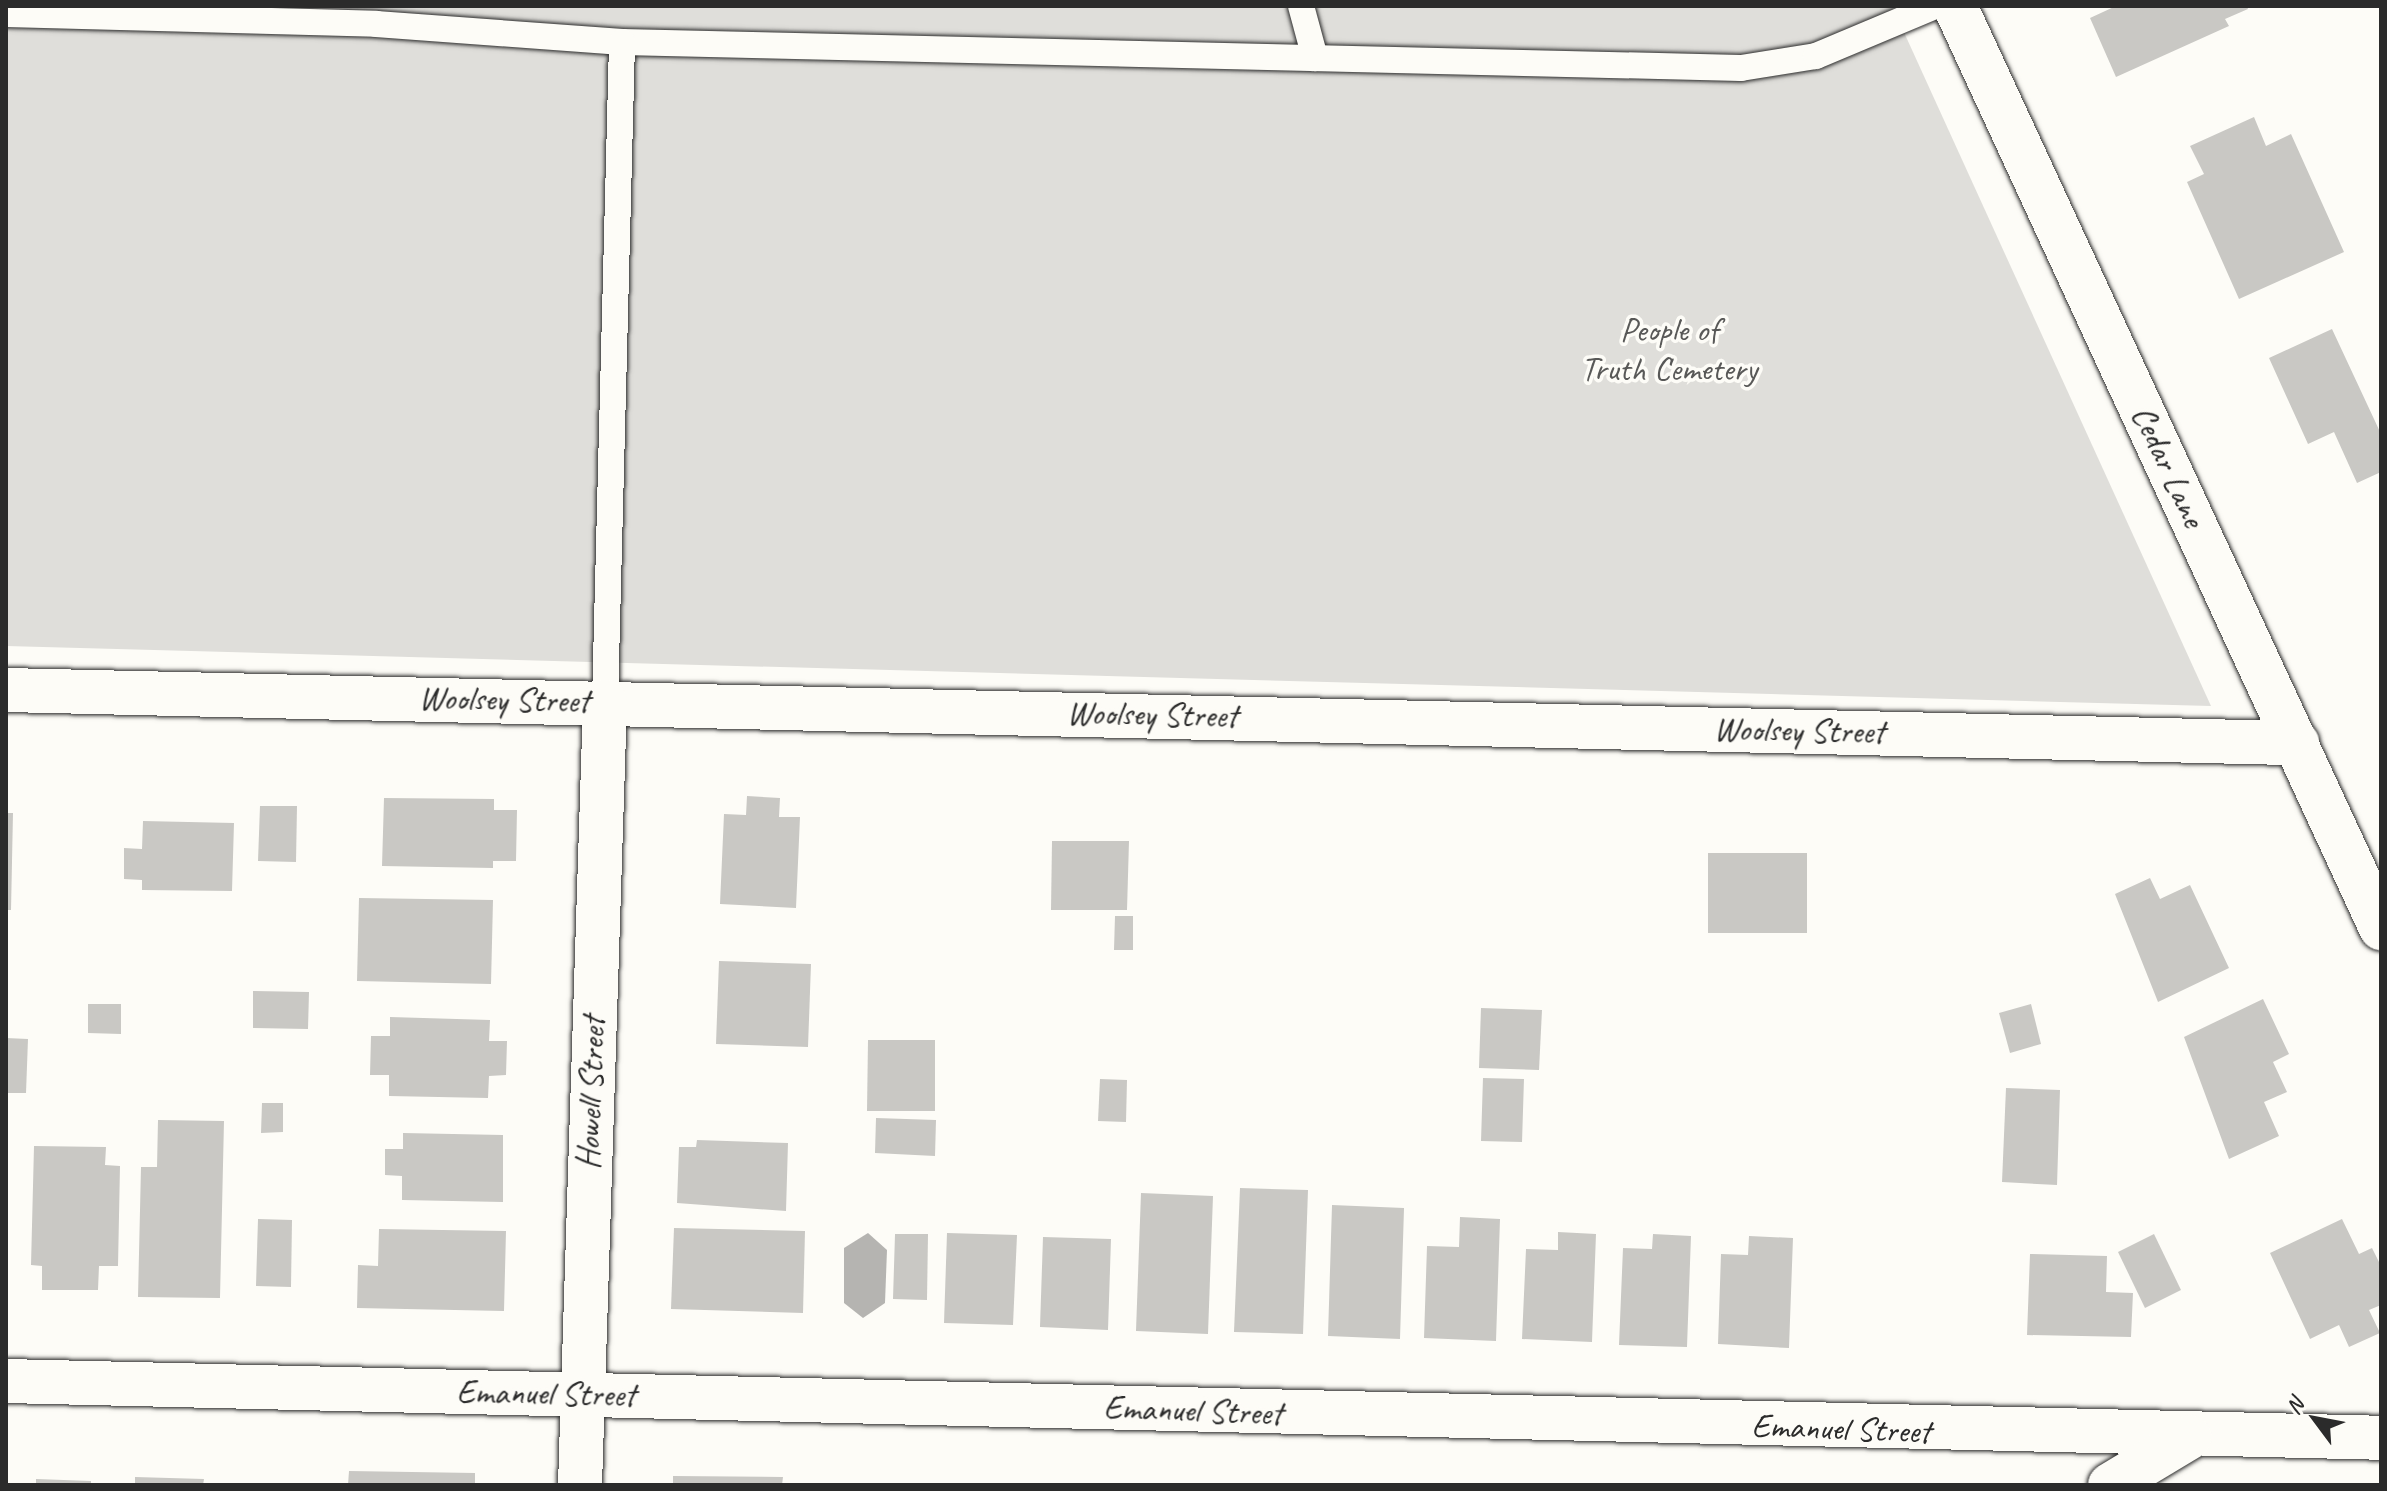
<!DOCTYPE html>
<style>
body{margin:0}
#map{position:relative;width:2387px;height:1491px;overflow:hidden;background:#fdfcf7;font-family:Caveat,sans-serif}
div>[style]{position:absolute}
.green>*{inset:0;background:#dfdeda}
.water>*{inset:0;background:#b5b4b1}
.building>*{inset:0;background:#c9c8c4}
.roads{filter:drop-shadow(0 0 2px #2b2b2b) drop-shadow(0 0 2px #2b2b2b)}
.service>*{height:26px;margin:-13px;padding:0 13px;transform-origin:13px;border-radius:13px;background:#fdfcf7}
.minor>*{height:44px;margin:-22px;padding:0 22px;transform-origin:22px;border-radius:22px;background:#fdfcf7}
.tertiary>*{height:44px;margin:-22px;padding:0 22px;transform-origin:22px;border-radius:22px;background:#fdfcf7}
span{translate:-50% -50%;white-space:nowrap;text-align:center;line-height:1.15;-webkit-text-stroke:7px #fdfcf7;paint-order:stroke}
.park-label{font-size:34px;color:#585857}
.street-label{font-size:34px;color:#2b2b2b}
.frame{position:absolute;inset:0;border:8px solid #2b2b2b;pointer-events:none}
.north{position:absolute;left:2275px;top:1379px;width:80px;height:80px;-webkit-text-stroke:6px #fdfcf7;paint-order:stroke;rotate:302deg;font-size:22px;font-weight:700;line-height:32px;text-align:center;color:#2b2b2b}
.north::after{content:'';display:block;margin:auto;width:28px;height:36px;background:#2b2b2b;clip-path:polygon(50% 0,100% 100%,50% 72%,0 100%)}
</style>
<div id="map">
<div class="green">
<div style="clip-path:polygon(6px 6px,1892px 6px,2211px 706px,6px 646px)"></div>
</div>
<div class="water">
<div style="clip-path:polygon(868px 1233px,887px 1250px,885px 1303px,863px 1318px,844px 1303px,844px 1248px)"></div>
</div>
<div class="building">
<div style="clip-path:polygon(2116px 6px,2247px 6px,2248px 9px,2225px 19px,2229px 26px,2116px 77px,2090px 18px)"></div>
<div style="clip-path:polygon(2254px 117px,2266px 146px,2291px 134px,2344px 252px,2239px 299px,2187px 182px,2204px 174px,2190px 146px)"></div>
<div style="clip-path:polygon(2332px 329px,2381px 434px,2381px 472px,2357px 483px,2334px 432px,2308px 444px,2269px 358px)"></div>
<div style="clip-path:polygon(747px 796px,780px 798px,779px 817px,800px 817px,796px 908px,720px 904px,724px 814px,746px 815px)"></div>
<div style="clip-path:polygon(384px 798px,494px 799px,494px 810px,517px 810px,516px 861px,493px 861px,493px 868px,382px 866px)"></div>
<div style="clip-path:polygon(260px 806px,297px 806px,296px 862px,258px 861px)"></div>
<div style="clip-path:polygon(6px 813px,13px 813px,11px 910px,6px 910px)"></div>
<div style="clip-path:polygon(143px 821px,234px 823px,232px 891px,142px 890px,142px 880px,124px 879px,124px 848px,142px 849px)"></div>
<div style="clip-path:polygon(1052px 841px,1129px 841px,1127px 910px,1051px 910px)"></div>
<div style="clip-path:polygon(1708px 853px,1807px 853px,1807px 933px,1708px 933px)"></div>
<div style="clip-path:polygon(2150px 878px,2160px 899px,2190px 885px,2229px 968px,2158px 1002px,2115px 894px)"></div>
<div style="clip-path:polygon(359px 898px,493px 900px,491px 984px,357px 981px)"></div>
<div style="clip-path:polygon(1115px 916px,1133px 916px,1133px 950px,1114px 950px)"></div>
<div style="clip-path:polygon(719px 961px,811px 964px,808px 1047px,716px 1044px)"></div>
<div style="clip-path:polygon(253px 991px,309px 992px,308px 1029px,253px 1028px)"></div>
<div style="clip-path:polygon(2263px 999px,2289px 1054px,2273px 1062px,2287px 1092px,2264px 1102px,2279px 1136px,2229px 1159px,2184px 1037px)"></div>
<div style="clip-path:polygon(88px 1004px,121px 1004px,121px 1034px,88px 1033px)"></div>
<div style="clip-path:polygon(2031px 1004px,2041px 1044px,2010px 1053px,1999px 1013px)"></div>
<div style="clip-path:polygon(1481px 1008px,1542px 1010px,1539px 1070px,1479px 1068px)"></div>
<div style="clip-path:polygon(390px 1017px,490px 1020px,489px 1041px,507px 1041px,506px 1075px,489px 1076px,488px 1098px,389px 1096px,389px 1075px,370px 1075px,371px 1036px,390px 1036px)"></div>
<div style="clip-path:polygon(6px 1038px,28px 1039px,26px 1093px,6px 1093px)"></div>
<div style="clip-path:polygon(868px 1040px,935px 1040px,935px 1111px,867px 1111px)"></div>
<div style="clip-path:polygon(1483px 1078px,1524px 1079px,1522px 1142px,1481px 1141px)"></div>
<div style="clip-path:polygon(1100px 1079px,1127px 1080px,1126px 1122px,1098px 1121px)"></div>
<div style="clip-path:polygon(2006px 1088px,2060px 1090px,2057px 1185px,2002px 1182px)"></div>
<div style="clip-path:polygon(262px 1103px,283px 1103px,283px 1132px,261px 1133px)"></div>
<div style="clip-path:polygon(876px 1118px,936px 1120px,935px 1156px,875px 1153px)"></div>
<div style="clip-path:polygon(158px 1120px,224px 1121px,220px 1298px,138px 1297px,141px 1167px,157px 1167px)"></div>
<div style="clip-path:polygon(403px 1133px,503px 1135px,503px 1202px,402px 1200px,402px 1176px,385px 1175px,385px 1149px,403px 1149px)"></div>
<div style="clip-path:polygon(697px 1140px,788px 1143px,786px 1211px,677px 1203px,679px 1147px,696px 1147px)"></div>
<div style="clip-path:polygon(34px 1146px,106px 1147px,105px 1165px,120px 1166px,118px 1266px,99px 1266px,98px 1290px,42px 1290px,42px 1266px,31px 1265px)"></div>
<div style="clip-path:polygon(1240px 1188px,1308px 1190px,1303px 1334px,1234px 1332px)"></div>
<div style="clip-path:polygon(1141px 1193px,1213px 1196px,1208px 1334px,1136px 1331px)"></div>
<div style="clip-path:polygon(1332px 1205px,1404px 1208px,1400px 1339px,1328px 1336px)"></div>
<div style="clip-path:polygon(1460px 1217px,1500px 1219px,1496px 1341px,1424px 1338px,1427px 1246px,1459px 1247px)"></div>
<div style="clip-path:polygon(258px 1219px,292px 1220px,291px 1287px,256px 1286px)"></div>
<div style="clip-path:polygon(2342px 1219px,2359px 1254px,2372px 1248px,2381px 1266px,2381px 1305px,2369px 1310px,2380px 1333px,2349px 1347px,2339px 1325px,2310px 1339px,2270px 1253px)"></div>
<div style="clip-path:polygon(674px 1228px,805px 1231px,803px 1313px,671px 1309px)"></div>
<div style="clip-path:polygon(379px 1229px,506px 1231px,504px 1311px,357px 1308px,358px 1265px,378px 1266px)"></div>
<div style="clip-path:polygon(1558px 1232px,1596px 1234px,1592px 1342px,1522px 1339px,1526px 1249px,1558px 1250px)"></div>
<div style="clip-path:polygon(947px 1233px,1017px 1235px,1013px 1325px,944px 1323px)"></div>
<div style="clip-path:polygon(895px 1234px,928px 1234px,927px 1300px,893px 1299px)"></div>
<div style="clip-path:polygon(1653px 1234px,1691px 1236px,1687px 1347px,1619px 1345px,1623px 1248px,1652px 1249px)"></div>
<div style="clip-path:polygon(2154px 1234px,2181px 1290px,2145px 1308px,2118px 1252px)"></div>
<div style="clip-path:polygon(1749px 1236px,1793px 1238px,1789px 1348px,1718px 1344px,1721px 1254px,1748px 1255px)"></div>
<div style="clip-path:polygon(1043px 1237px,1111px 1239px,1108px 1330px,1040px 1327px)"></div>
<div style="clip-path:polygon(2030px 1254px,2107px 1256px,2106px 1292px,2133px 1293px,2131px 1337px,2027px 1335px)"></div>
<div style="clip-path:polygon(349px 1471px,475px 1473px,475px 1485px,348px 1485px)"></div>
<div style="clip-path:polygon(673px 1476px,783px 1477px,782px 1485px,673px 1485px)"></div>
<div style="clip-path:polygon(135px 1477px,204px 1479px,203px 1485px,135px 1485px)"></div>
<div style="clip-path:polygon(36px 1479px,91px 1481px,91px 1485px,36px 1485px)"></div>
</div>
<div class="roads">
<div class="service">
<div style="left:1301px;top:6px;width:54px;rotate:74.9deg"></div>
<div style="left:6px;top:14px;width:370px;rotate:1.5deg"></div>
<div style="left:376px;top:24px;width:247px;rotate:4.2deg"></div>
<div style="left:622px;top:42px;width:1119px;rotate:1.33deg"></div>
<div style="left:1741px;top:68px;width:76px;rotate:-9.1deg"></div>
<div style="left:1816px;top:56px;width:129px;rotate:-22.8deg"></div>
<div style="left:605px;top:701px;width:659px;rotate:-88.52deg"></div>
</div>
<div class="minor">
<div style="left:6px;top:690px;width:2292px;rotate:1.33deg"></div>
<div style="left:6px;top:1381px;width:2376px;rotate:1.37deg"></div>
<div style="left:580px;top:1485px;width:784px;rotate:-88.17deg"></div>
<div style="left:2110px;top:1485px;width:93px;rotate:-31deg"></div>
</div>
<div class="tertiary">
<div style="left:1955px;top:6px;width:1016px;rotate:65.2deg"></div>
</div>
</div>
<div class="park-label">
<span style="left:1669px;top:349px">People of<br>Truth Cemetery</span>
</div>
<div class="street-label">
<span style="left:2169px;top:466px;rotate:65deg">Cedar Lane</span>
<span style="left:504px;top:699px;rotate:1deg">Woolsey Street</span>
<span style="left:1152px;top:714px;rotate:1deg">Woolsey Street</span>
<span style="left:1799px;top:730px;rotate:1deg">Woolsey Street</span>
<span style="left:590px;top:1093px;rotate:-88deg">Howell Street</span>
<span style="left:546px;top:1393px;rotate:1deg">Emanuel Street</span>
<span style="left:1193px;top:1410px;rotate:2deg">Emanuel Street</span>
<span style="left:1841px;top:1428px;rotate:2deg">Emanuel Street</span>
</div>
<div class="frame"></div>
<div class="north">N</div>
</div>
